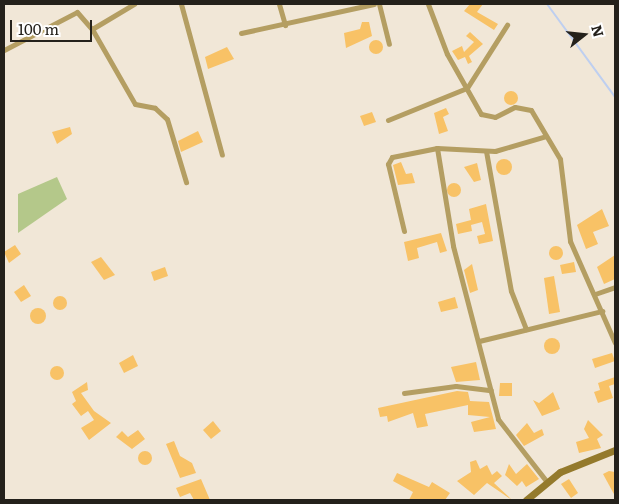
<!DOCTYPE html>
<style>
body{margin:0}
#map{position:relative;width:619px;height:504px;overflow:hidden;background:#f1e7d7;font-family:Literata,serif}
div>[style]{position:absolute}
.green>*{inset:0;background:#b4c88a}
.stream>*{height:2px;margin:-1px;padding:0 1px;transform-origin:1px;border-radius:1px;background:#becff0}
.building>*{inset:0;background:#f8c266}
.round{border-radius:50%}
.street>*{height:5px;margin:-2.5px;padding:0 2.5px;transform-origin:2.5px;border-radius:2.5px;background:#b49e62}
.secondary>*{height:7px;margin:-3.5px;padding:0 3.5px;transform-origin:3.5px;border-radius:3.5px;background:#947a2c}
span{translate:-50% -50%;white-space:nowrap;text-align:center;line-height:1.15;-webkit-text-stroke:4.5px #fff;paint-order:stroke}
.frame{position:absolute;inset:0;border:5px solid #24211b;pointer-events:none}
.north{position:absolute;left:559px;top:10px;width:50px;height:50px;-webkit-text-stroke:4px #fff;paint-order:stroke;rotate:74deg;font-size:14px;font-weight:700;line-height:20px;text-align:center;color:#24211b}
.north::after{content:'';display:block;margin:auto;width:18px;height:22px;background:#24211b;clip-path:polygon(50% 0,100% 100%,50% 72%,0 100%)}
.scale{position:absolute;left:10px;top:20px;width:82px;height:22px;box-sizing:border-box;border:2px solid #24211b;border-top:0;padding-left:6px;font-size:15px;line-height:18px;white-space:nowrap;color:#24211b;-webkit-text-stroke:4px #fff;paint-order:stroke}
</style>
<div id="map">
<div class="green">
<div style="clip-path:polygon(57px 177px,67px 199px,18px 233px,18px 194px)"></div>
</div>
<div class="stream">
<div style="left:547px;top:4px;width:115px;rotate:53.8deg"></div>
</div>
<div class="building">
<div style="clip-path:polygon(470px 4px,483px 4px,477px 12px,498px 24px,494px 30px,464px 11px)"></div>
<div style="clip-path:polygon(362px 22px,369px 22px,372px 36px,346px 48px,344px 33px,360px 29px)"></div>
<div style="clip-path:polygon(470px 32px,483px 44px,469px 56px,472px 62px,468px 64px,465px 57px,458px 60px,452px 51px,462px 46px,464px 52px,474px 42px,466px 36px)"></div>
<div class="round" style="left:369px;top:40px;width:14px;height:14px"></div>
<div style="clip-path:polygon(227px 47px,234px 59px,208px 69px,205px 57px)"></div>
<div class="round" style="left:504px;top:91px;width:14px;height:14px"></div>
<div style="clip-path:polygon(446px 108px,449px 114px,443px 117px,448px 131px,439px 134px,434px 113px)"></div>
<div style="clip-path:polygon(372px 112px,376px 122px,364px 126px,360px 116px)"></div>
<div style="clip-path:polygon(70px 127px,72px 134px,57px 144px,52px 132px)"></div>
<div style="clip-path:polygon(198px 131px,203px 142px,181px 152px,178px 141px)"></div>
<div class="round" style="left:496px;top:159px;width:16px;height:16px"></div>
<div style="clip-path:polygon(401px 162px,406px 174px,412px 173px,415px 183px,398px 185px,393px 165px)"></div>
<div style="clip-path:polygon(477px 163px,481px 180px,474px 182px,464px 167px)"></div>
<div class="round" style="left:447px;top:183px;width:14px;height:14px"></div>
<div style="clip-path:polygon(486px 204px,493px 241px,479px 244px,477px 236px,485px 234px,482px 222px,471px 225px,472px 231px,458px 234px,456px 224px,471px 220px,469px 209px)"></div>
<div style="clip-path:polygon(602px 209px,609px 226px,593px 232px,598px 244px,586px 249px,577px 225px)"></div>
<div style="clip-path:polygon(441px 233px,447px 251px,440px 253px,437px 242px,417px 248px,419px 258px,408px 261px,404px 242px)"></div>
<div style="clip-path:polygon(15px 245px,21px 254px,9px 263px,4px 252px)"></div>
<div class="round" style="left:549px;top:246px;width:14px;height:14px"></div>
<div style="clip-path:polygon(615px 255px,615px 279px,604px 284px,597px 267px)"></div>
<div style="clip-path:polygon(101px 257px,115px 275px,104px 280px,91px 262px)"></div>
<div style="clip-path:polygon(574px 262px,576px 272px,562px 274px,560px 265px)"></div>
<div style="clip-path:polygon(472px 264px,478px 290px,470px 293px,464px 270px)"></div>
<div style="clip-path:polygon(165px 267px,168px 276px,154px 281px,151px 272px)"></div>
<div style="clip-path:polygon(554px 276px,560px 312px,549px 314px,544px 278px)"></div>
<div style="clip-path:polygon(24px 285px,31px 296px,21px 302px,14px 292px)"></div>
<div class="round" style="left:53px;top:296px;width:14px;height:14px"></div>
<div style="clip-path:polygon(455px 297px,458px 308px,441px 312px,438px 302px)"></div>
<div class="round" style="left:30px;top:308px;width:16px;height:16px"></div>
<div class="round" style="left:544px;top:338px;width:16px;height:16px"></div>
<div style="clip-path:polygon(612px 353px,615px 361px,595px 368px,592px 359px)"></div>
<div style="clip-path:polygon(133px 355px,138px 366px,124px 373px,119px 363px)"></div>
<div style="clip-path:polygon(476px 362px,480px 380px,456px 382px,451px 367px)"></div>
<div class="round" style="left:50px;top:366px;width:14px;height:14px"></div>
<div style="clip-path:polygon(615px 377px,615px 384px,609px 386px,613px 398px,598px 403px,594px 392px,600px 390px,598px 383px)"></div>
<div style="clip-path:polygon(87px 382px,88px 390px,81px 393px,94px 411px,111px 423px,89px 440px,81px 428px,94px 420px,88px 411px,81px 416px,72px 404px,76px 401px,72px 392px)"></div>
<div style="clip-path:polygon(500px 383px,512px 383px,512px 396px,499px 396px)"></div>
<div style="clip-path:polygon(457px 391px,468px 392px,470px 401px,489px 402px,496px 429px,474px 432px,471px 422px,490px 417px,468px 415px,468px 405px,425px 414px,428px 426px,417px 428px,413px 413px,388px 422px,387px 416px,380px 417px,378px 408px)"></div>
<div style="clip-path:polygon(553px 392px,560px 409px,542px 416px,533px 400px,539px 403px)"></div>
<div style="clip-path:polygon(588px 420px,603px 435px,597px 439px,601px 448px,579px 453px,576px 442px,589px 438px,584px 429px)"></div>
<div style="clip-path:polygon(213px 421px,221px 431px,211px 439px,203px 430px)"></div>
<div style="clip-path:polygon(527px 423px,534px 433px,542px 429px,544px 435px,524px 446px,516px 435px)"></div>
<div style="clip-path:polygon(138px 430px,145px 439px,132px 449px,116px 437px,122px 431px,128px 437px)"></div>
<div style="clip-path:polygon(174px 441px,180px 456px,192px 463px,196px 473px,180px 478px,166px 444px)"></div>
<div class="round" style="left:138px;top:451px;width:14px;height:14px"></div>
<div style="clip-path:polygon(476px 460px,480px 469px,487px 465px,492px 475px,497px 471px,502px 476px,494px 483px,512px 500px,487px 483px,474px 495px,457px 481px,471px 472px,470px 462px)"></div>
<div style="clip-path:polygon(509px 464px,516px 474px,527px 464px,539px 479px,526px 487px,522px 481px,517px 486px,505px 475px)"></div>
<div style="clip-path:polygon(609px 471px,615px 472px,615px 496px,603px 474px)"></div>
<div style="clip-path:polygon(397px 473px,429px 487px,432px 482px,450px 493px,445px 500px,409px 500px,413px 492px,393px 481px)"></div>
<div style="clip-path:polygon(201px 479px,210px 500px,194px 500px,190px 493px,180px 497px,176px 488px)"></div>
<div style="clip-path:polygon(569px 479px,578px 493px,571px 498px,561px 484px)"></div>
</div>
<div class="street">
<div style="left:181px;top:4px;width:156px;rotate:74.8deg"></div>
<div style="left:279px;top:4px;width:22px;rotate:74deg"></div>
<div style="left:379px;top:4px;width:41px;rotate:76deg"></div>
<div style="left:428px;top:4px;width:53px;rotate:69.2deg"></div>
<div style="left:447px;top:54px;width:69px;rotate:60.5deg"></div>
<div style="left:481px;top:114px;width:14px;rotate:12deg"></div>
<div style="left:495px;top:117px;width:22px;rotate:-27deg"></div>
<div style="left:515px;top:107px;width:16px;rotate:11deg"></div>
<div style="left:531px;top:110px;width:57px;rotate:59.4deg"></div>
<div style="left:560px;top:159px;width:83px;rotate:83deg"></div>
<div style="left:570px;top:241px;width:111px;rotate:66.2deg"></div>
<div style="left:92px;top:29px;width:49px;rotate:-30.8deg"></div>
<div style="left:241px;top:33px;width:136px;rotate:-12.3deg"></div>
<div style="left:4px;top:50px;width:82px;rotate:-27.5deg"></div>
<div style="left:77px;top:12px;width:23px;rotate:49deg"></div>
<div style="left:92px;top:29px;width:86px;rotate:60.2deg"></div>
<div style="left:135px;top:104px;width:20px;rotate:11deg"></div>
<div style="left:155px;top:108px;width:16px;rotate:43deg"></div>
<div style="left:167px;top:119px;width:66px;rotate:73.2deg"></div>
<div style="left:388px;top:120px;width:85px;rotate:-22.1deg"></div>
<div style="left:467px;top:88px;width:75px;rotate:-57.6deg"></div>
<div style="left:437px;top:148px;width:99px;rotate:80.7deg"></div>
<div style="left:453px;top:246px;width:179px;rotate:75.4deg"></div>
<div style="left:498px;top:419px;width:80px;rotate:52.1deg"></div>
<div style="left:486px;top:151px;width:142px;rotate:79.9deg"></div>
<div style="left:511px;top:291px;width:41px;rotate:68.5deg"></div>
<div style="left:404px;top:231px;width:69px;rotate:-103.4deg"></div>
<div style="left:388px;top:164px;width:8px;rotate:-60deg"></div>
<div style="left:392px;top:157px;width:46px;rotate:-11.3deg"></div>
<div style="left:437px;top:148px;width:58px;rotate:3deg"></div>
<div style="left:495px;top:151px;width:53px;rotate:-16.4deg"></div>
<div style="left:595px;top:294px;width:21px;rotate:-19deg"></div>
<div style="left:479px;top:341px;width:127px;rotate:-13.7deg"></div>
<div style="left:404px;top:393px;width:52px;rotate:-7.7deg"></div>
<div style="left:456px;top:386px;width:35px;rotate:7deg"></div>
</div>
<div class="secondary">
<div style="left:526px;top:500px;width:44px;rotate:-39.5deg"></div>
<div style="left:560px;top:472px;width:59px;rotate:-21.8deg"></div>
</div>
<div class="frame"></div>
<div class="north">N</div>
<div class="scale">100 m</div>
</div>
